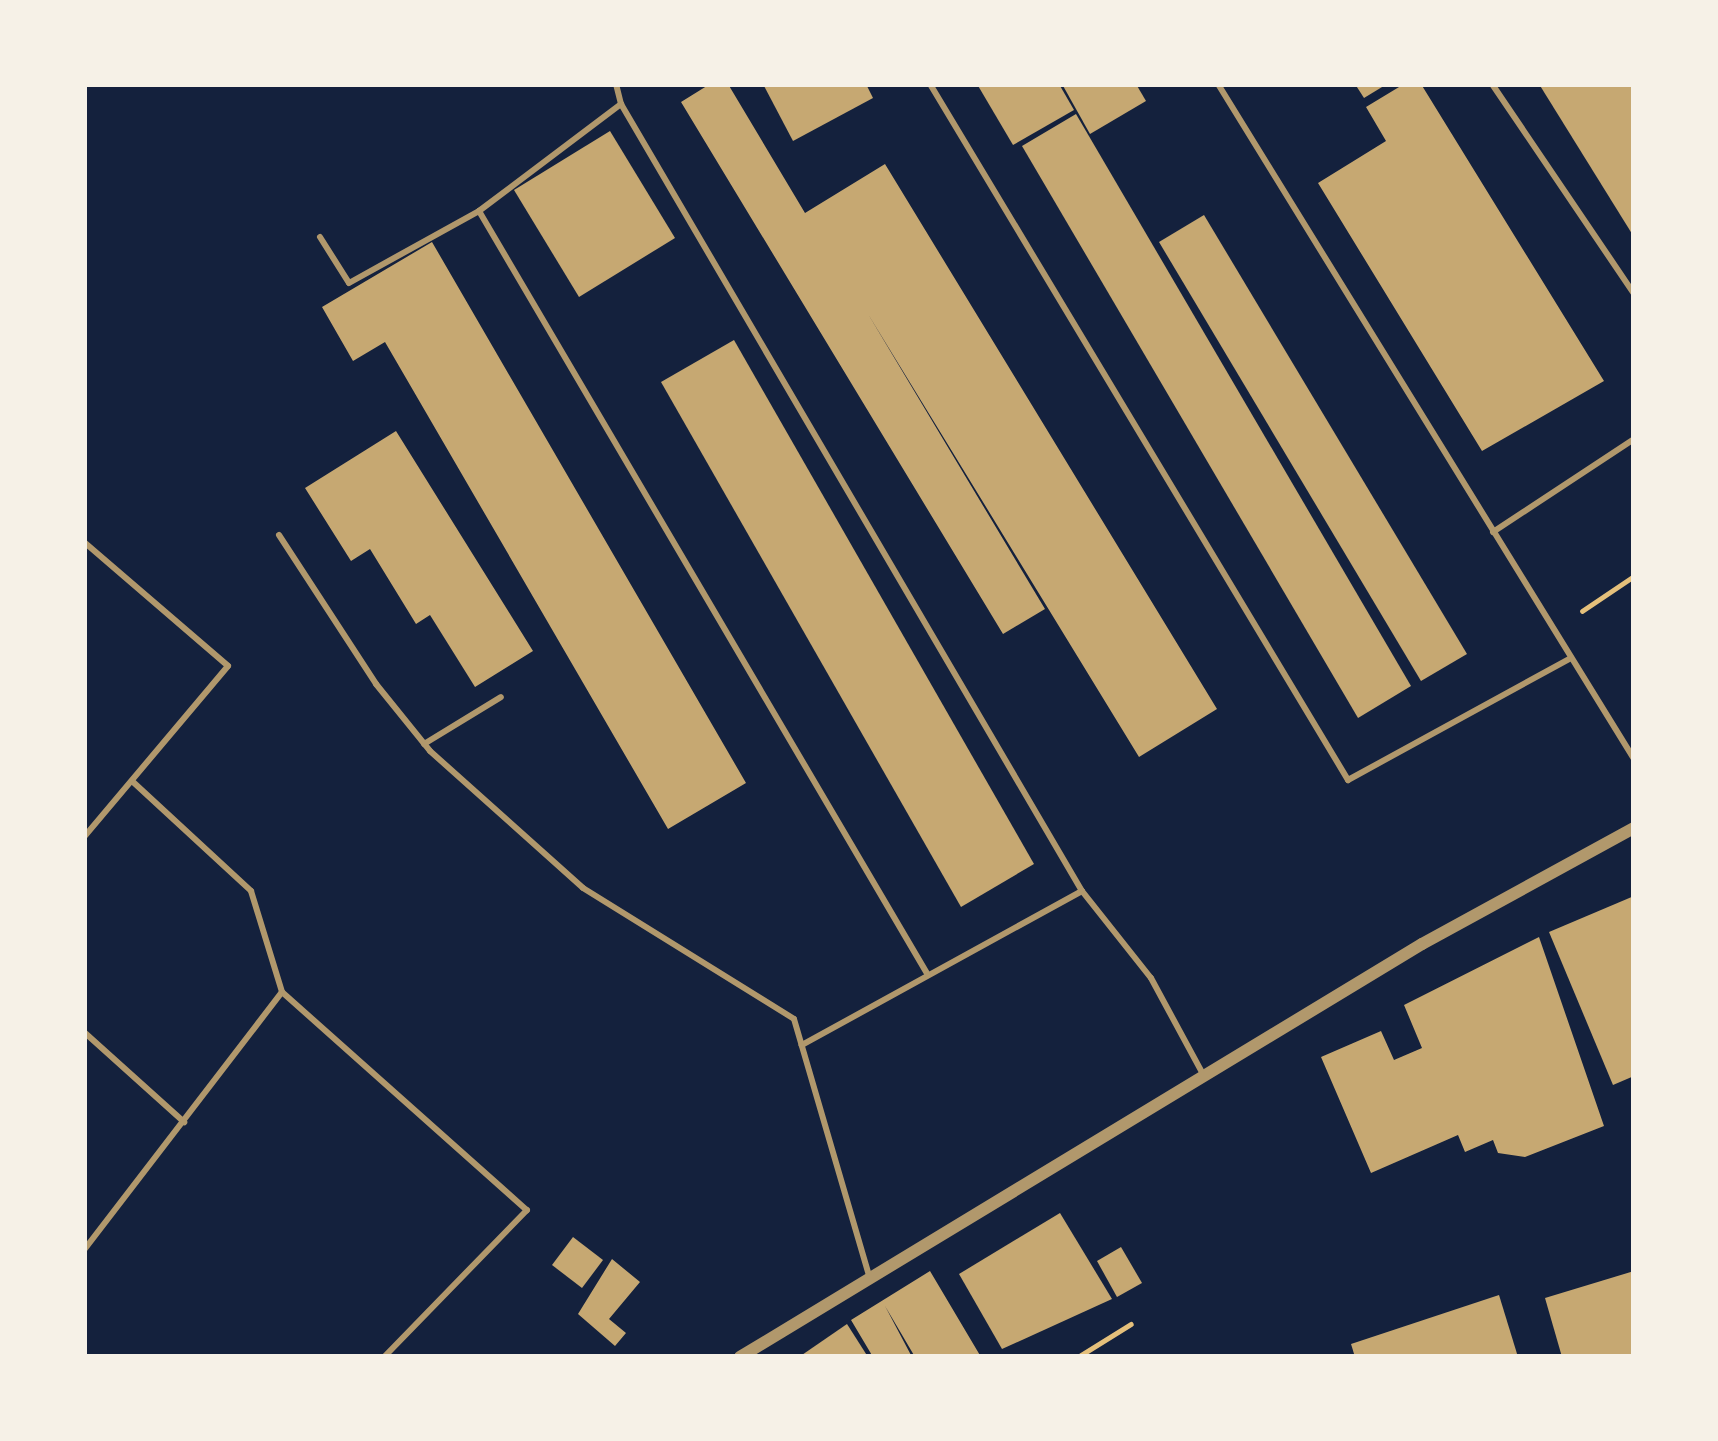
<!DOCTYPE html>
<style>
body{margin:0}
#map{position:relative;width:1718px;height:1441px;overflow:hidden;background:#14213d;font-family:"Noto Sans",sans-serif}
div>[style]{position:absolute}
.building>*{inset:0;background:#c6a872}
.path>*{height:4.5px;margin:-2.25px;padding:0 2.25px;transform-origin:2.25px;border-radius:2.25px;background:#e5c07b}
.service>*{height:6px;margin:-3px;padding:0 3px;transform-origin:3px;border-radius:3px;background:#b1986c}
.minor>*{height:12px;margin:-6px;padding:0 6px;transform-origin:6px;border-radius:6px;background:#b1986c}
span{translate:-50% -50%;white-space:nowrap;text-align:center;line-height:1.15;-webkit-text-stroke:12px #f6f1e7;paint-order:stroke}
.frame{position:absolute;inset:0;border:87px solid #f6f1e7;pointer-events:none}
</style>
<div id="map">
<div class="building">
<div style="clip-path:polygon(710px 84px,728px 84px,805px 213px,885px 164px,1217px 709px,1139px 757px,868px 314px,1045px 609px,1003px 634px,681px 102px)"></div>
<div style="clip-path:polygon(763px 84px,866px 84px,873px 98px,793px 141px)"></div>
<div style="clip-path:polygon(977px 84px,1059px 84px,1074px 110px,1013px 145px)"></div>
<div style="clip-path:polygon(1062px 84px,1136px 84px,1146px 101px,1090px 134px)"></div>
<div style="clip-path:polygon(1355px 84px,1387px 84px,1364px 98px)"></div>
<div style="clip-path:polygon(1404px 84px,1421px 84px,1604px 381px,1482px 451px,1318px 183px,1386px 141px,1366px 107px)"></div>
<div style="clip-path:polygon(1539px 84px,1634px 84px,1634px 237px)"></div>
<div style="clip-path:polygon(1076px 114px,1411px 686px,1358px 718px,1022px 146px)"></div>
<div style="clip-path:polygon(610px 131px,675px 238px,579px 297px,514px 190px)"></div>
<div style="clip-path:polygon(1204px 215px,1467px 654px,1421px 681px,1159px 242px)"></div>
<div style="clip-path:polygon(432px 242px,746px 783px,668px 829px,385px 342px,353px 361px,322px 307px)"></div>
<div style="clip-path:polygon(734px 340px,1034px 864px,961px 907px,661px 382px)"></div>
<div style="clip-path:polygon(396px 431px,533px 651px,475px 687px,430px 615px,416px 624px,370px 549px,351px 561px,305px 488px)"></div>
<div style="clip-path:polygon(1634px 896px,1634px 1076px,1613px 1085px,1549px 932px)"></div>
<div style="clip-path:polygon(1539px 937px,1604px 1126px,1525px 1157px,1498px 1153px,1493px 1140px,1465px 1152px,1458px 1135px,1371px 1173px,1321px 1057px,1381px 1031px,1394px 1060px,1422px 1048px,1404px 1005px)"></div>
<div style="clip-path:polygon(1060px 1213px,1112px 1299px,1002px 1349px,959px 1274px)"></div>
<div style="clip-path:polygon(573px 1237px,603px 1260px,582px 1288px,552px 1265px)"></div>
<div style="clip-path:polygon(1121px 1247px,1142px 1283px,1117px 1297px,1097px 1261px)"></div>
<div style="clip-path:polygon(612px 1259px,640px 1282px,609px 1319px,626px 1333px,615px 1346px,578px 1314px)"></div>
<div style="clip-path:polygon(930px 1271px,981px 1357px,915px 1357px,885px 1306px,912px 1357px,873px 1357px,851px 1320px)"></div>
<div style="clip-path:polygon(1634px 1271px,1634px 1357px,1562px 1357px,1545px 1298px)"></div>
<div style="clip-path:polygon(1499px 1295px,1518px 1357px,1355px 1357px,1351px 1344px)"></div>
<div style="clip-path:polygon(847px 1324px,868px 1357px,799px 1357px)"></div>
</div>
<div class="path">
<div style="left:1582px;top:611px;width:63px;rotate:-33.9deg"></div>
<div style="left:1078px;top:1357px;width:62px;rotate:-31.9deg"></div>
</div>
<div class="service">
<div style="left:616px;top:84px;width:21px;rotate:76deg"></div>
<div style="left:621px;top:104px;width:912px;rotate:59.64deg"></div>
<div style="left:1082px;top:891px;width:320px;rotate:151.2deg"></div>
<div style="left:930px;top:84px;width:812px;rotate:59.01deg"></div>
<div style="left:1348px;top:780px;width:254px;rotate:-28.7deg"></div>
<div style="left:1218px;top:84px;width:793px;rotate:58.35deg"></div>
<div style="left:1492px;top:84px;width:254px;rotate:55.9deg"></div>
<div style="left:479px;top:211px;width:886px;rotate:59.56deg"></div>
<div style="left:320px;top:237px;width:54px;rotate:57.8deg"></div>
<div style="left:349px;top:283px;width:149px;rotate:-29deg"></div>
<div style="left:479px;top:211px;width:178px;rotate:-37deg"></div>
<div style="left:1493px;top:532px;width:169px;rotate:-33.4deg"></div>
<div style="left:279px;top:535px;width:178px;rotate:56.9deg"></div>
<div style="left:376px;top:684px;width:86px;rotate:51.1deg"></div>
<div style="left:430px;top:751px;width:205px;rotate:41.8deg"></div>
<div style="left:583px;top:888px;width:248px;rotate:31.8deg"></div>
<div style="left:794px;top:1019px;width:267px;rotate:73.7deg"></div>
<div style="left:84px;top:542px;width:190px;rotate:40.7deg"></div>
<div style="left:228px;top:666px;width:224px;rotate:130.1deg"></div>
<div style="left:424px;top:744px;width:90px;rotate:-31.4deg"></div>
<div style="left:132px;top:781px;width:162px;rotate:42.7deg"></div>
<div style="left:251px;top:891px;width:106px;rotate:72.9deg"></div>
<div style="left:282px;top:992px;width:328px;rotate:41.7deg"></div>
<div style="left:527px;top:1210px;width:205px;rotate:134.2deg"></div>
<div style="left:1082px;top:891px;width:111px;rotate:51.6deg"></div>
<div style="left:1151px;top:978px;width:111px;rotate:61.6deg"></div>
<div style="left:84px;top:1032px;width:135px;rotate:42deg"></div>
<div style="left:84px;top:1250px;width:325px;rotate:-52.5deg"></div>
</div>
<div class="minor">
<div style="left:740px;top:1357px;width:797px;rotate:-31.2deg"></div>
<div style="left:1422px;top:944px;width:242px;rotate:-28.7deg"></div>
</div>
<div class="frame"></div>
</div>
